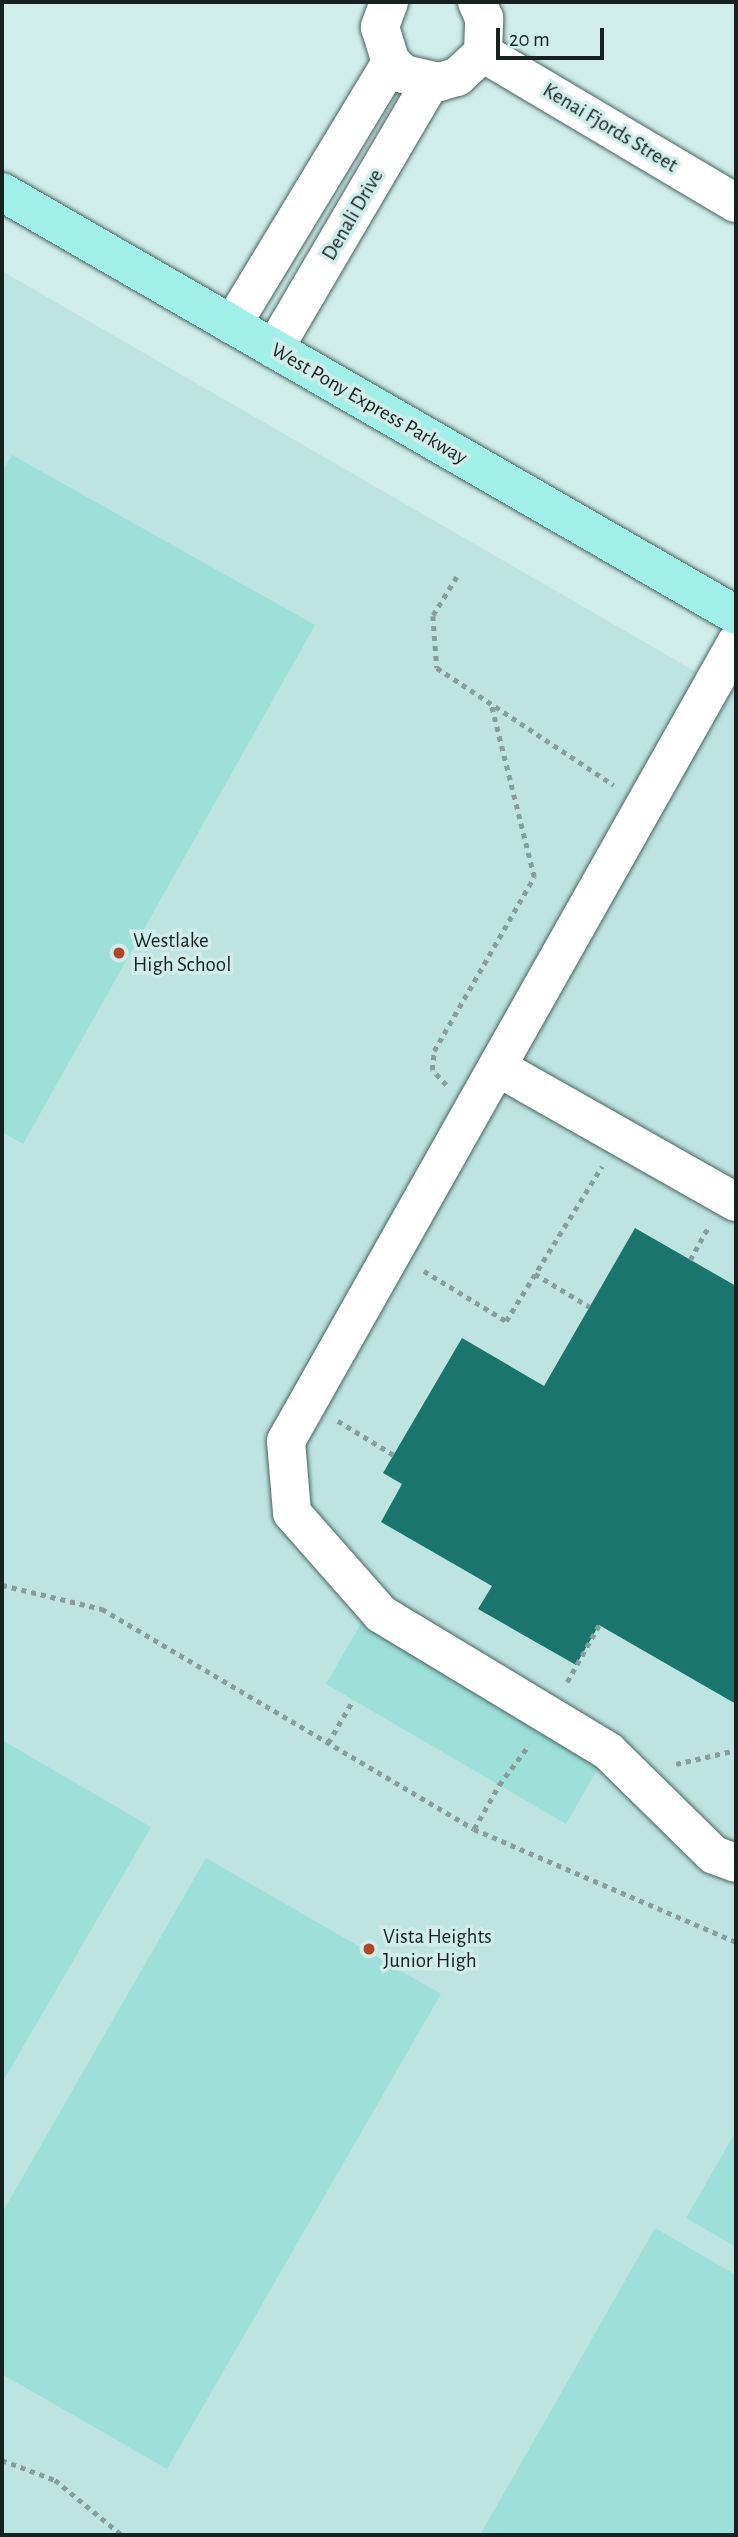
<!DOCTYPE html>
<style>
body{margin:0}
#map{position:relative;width:738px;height:2537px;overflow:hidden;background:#d0edea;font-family:"Alegreya Sans",sans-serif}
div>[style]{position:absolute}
.built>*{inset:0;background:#bde4e0}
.green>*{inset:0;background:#9ddfd9}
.building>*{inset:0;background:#1b756f}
.path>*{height:4.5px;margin-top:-2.25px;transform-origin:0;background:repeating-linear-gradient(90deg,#889e9c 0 5px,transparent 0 10px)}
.roads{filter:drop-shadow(0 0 2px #496360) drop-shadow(0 0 2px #496360)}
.minor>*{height:38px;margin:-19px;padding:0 19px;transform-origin:19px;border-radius:19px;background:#fff}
.major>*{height:38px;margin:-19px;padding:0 19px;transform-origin:19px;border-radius:19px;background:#a0efe9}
.dots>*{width:19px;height:19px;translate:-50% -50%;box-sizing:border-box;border:4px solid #d0edea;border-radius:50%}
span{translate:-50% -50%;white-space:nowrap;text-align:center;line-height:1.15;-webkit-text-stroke:7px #d0edea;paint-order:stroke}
.street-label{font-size:21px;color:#172120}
.poi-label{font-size:21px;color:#172120}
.left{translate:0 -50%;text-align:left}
.frame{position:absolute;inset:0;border:4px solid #172120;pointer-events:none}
.scale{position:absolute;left:496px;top:28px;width:108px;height:32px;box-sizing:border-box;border:4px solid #172120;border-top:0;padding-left:9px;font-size:21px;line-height:24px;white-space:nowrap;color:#172120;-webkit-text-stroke:5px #d0edea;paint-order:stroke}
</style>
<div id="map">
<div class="built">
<div style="clip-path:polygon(2px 271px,736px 695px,736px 2535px,2px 2535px)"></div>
</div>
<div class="green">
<div style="clip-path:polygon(12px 455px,315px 625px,23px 1144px,2px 1132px,2px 472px)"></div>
<div style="clip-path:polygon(368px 1611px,608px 1751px,566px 1824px,326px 1684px)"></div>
<div style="clip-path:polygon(2px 1740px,151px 1827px,2px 2083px)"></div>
<div style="clip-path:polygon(206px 1858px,441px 1994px,167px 2469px,2px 2374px,2px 2213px)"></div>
<div style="clip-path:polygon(736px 2131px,736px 2247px,686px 2218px)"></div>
<div style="clip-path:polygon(655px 2228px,736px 2275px,736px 2535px,480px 2535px)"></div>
</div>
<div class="building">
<div style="clip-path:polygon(635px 1228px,736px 1286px,736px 1704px,599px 1625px,576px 1665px,478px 1609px,492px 1586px,381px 1522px,402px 1484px,383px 1473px,462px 1338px,544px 1386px)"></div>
</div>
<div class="path">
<div style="left:457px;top:577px;width:46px;rotate:121.6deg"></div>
<div style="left:433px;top:616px;width:52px;rotate:85.6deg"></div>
<div style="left:437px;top:668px;width:212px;rotate:33.5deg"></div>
<div style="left:446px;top:1085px;width:21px;rotate:-133deg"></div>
<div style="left:432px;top:1070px;width:19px;rotate:-84deg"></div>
<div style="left:434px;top:1051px;width:201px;rotate:-60.1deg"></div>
<div style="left:534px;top:877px;width:177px;rotate:-104deg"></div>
<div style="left:690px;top:1260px;width:38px;rotate:-61deg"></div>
<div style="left:424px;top:1271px;width:96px;rotate:31.4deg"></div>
<div style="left:506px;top:1321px;width:182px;rotate:-58.2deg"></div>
<div style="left:535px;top:1274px;width:64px;rotate:31deg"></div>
<div style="left:338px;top:1421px;width:66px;rotate:31.3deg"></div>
<div style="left:2px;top:1585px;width:103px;rotate:13.5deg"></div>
<div style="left:102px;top:1609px;width:432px;rotate:30.6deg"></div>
<div style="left:474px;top:1829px;width:285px;rotate:23.3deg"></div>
<div style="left:567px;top:1682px;width:65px;rotate:-60.7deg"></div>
<div style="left:328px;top:1743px;width:50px;rotate:-59.8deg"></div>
<div style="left:676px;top:1764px;width:62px;rotate:-13.1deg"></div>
<div style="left:474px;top:1829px;width:51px;rotate:-60.4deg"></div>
<div style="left:499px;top:1785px;width:50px;rotate:-53.1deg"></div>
<div style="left:2px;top:2460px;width:57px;rotate:20.7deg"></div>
<div style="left:55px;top:2480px;width:87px;rotate:39.4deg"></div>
</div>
<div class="roads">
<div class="minor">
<div style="left:389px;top:2px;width:27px;rotate:110deg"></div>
<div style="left:380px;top:27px;width:37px;rotate:73deg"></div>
<div style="left:391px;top:62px;width:18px;rotate:43deg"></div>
<div style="left:404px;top:74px;width:36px;rotate:13deg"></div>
<div style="left:439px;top:82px;width:19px;rotate:-16deg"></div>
<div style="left:457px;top:77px;width:35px;rotate:-43deg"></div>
<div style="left:483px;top:53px;width:35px;rotate:-88deg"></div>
<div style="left:484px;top:18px;width:17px;rotate:-114deg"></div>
<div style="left:483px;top:53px;width:294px;rotate:30.7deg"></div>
<div style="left:232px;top:325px;width:307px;rotate:-58.8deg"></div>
<div style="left:274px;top:349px;width:311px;rotate:-59.6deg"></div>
<div style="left:736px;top:643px;width:916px;rotate:119.42deg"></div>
<div style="left:286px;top:1441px;width:72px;rotate:85.2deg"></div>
<div style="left:292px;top:1513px;width:135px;rotate:48.6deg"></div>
<div style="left:381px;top:1614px;width:265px;rotate:31.1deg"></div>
<div style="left:608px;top:1751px;width:148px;rotate:44.5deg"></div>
<div style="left:714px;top:1855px;width:23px;rotate:20deg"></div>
<div style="left:497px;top:1067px;width:274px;rotate:29.5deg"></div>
</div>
<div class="major">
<div style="left:2px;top:192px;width:847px;rotate:29.95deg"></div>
</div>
</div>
<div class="dots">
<div style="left:119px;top:953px;background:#af4725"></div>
<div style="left:369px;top:1949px;background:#af4725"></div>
</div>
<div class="street-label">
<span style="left:610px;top:128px;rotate:31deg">Kenai Fjords Street</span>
<span style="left:353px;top:215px;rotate:-60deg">Denali Drive</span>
<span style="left:369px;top:404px;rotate:30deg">West Pony Express Parkway</span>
</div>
<div class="poi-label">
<span class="left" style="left:133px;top:953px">Westlake<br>High School</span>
<span class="left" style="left:383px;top:1949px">Vista Heights<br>Junior High</span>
</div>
<div class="frame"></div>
<div class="scale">20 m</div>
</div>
